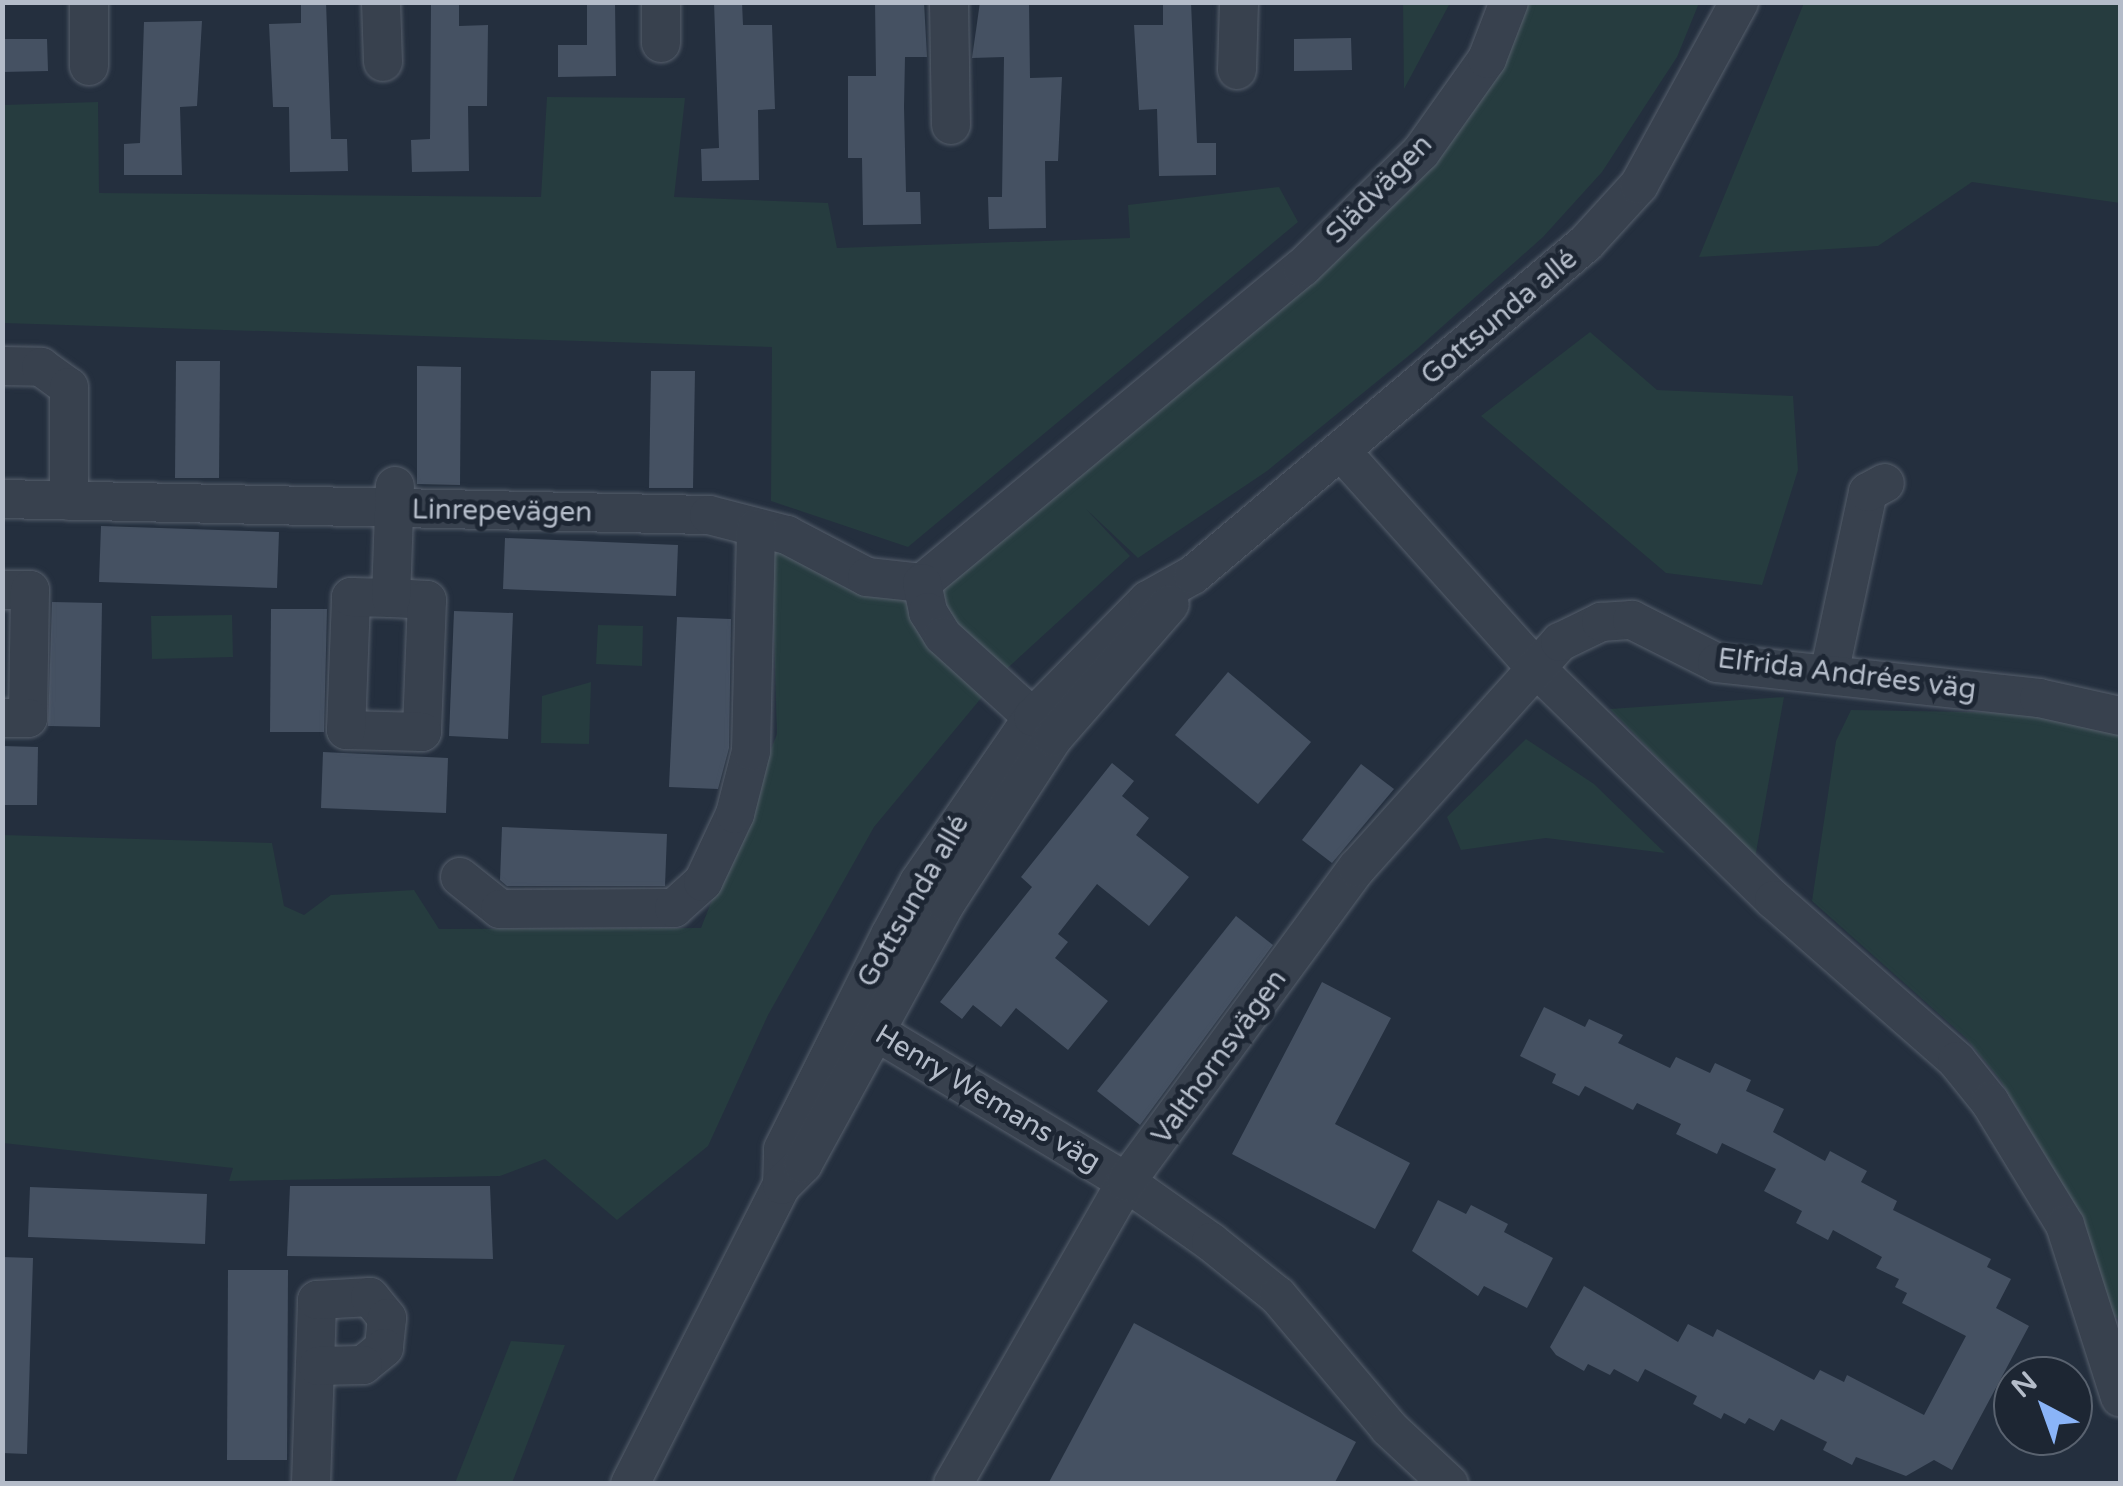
<!DOCTYPE html>
<meta charset="utf-8">
<style>
body{margin:0}
#map{position:relative;width:2123px;height:1486px;overflow:hidden;background:#242f3e;font-family:"Varela Round",sans-serif}
div>[style]{position:absolute}
.green>*{inset:0;background:#263c3f}
.building>*{inset:0;background:#455162}
.roads{filter:drop-shadow(0 0 2px #565f6c) drop-shadow(0 0 2px #565f6c)}
.minor>*{height:38px;margin:-19px;padding:0 19px;transform-origin:19px;border-radius:19px;background:#38414e}
span{translate:-50% -50%;white-space:nowrap;text-align:center;line-height:1.15;-webkit-text-stroke:10px #1d2633;paint-order:stroke}
.street-label{font-size:28px;color:#b4bcc9}
.frame{position:absolute;inset:0;border:5px solid #b4bcc9;pointer-events:none}
.north{position:absolute;left:1993px;top:1356px;width:100px;height:100px;box-sizing:border-box;background:#1d2633;border:2px solid #59626f;border-radius:50%;rotate:319deg;font-size:28px;font-weight:700;line-height:40px;text-align:center;color:#b4bcc9}
.north::after{content:'';display:block;margin:auto;width:35px;height:45px;background:#8ab4f8;clip-path:polygon(50% 0,100% 100%,50% 72%,0 100%)}
</style>
<div id="map">
<div class="green">
<div style="clip-path:polygon(1403px 3px,1450px 3px,1404px 89px)"></div>
<div style="clip-path:polygon(1509px 3px,1699px 3px,1677px 57px,1602px 172px,1543px 237px,1417px 349px,1267px 471px,1138px 558px,1086px 509px,1130px 556px,1002px 673px,874px 827px,768px 1015px,708px 1146px,617px 1220px,545px 1159px,500px 1176px,229px 1181px,233px 1168px,3px 1143px,3px 835px,272px 843px,284px 906px,304px 915px,331px 895px,414px 890px,439px 929px,701px 928px,777px 734px,771px 532px,922px 583px,1421px 152px)"></div>
<div style="clip-path:polygon(1804px 3px,2120px 3px,2120px 203px,1972px 182px,1878px 246px,1699px 257px)"></div>
<div style="clip-path:polygon(547px 97px,685px 98px,674px 197px,828px 203px,837px 248px,1130px 238px,1128px 205px,1279px 187px,1298px 222px,908px 547px,771px 501px,772px 347px,3px 323px,3px 105px,98px 102px,99px 193px,541px 197px)"></div>
<div style="clip-path:polygon(1590px 332px,1657px 390px,1793px 396px,1798px 470px,1762px 585px,1666px 573px,1481px 416px)"></div>
<div style="clip-path:polygon(232px 615px,233px 657px,152px 659px,151px 616px)"></div>
<div style="clip-path:polygon(598px 625px,643px 626px,642px 666px,596px 664px)"></div>
<div style="clip-path:polygon(591px 682px,589px 744px,541px 743px,542px 696px)"></div>
<div style="clip-path:polygon(1784px 697px,1755px 858px,1610px 709px)"></div>
<div style="clip-path:polygon(1851px 710px,2028px 713px,2120px 734px,2120px 1319px,2112px 1315px,2073px 1202px,1999px 1078px,1966px 1038px,1812px 901px,1836px 741px)"></div>
<div style="clip-path:polygon(1526px 739px,1594px 784px,1665px 853px,1546px 838px,1461px 850px,1447px 817px)"></div>
<div style="clip-path:polygon(511px 1341px,565px 1345px,512px 1483px,455px 1483px)"></div>
</div>
<div class="building">
<div style="clip-path:polygon(301px 2px,326px 2px,331px 139px,347px 139px,348px 171px,290px 172px,289px 107px,273px 107px,269px 24px,301px 23px)"></div>
<div style="clip-path:polygon(431px 2px,459px 2px,459px 26px,488px 25px,487px 106px,468px 106px,469px 171px,412px 172px,411px 140px,430px 139px)"></div>
<div style="clip-path:polygon(587px 2px,615px 2px,616px 76px,558px 77px,558px 45px,587px 45px)"></div>
<div style="clip-path:polygon(714px 2px,742px 2px,743px 25px,772px 25px,775px 109px,758px 110px,759px 180px,702px 181px,701px 149px,719px 148px)"></div>
<div style="clip-path:polygon(875px 2px,924px 2px,927px 57px,905px 57px,904px 107px,906px 192px,920px 192px,921px 224px,863px 225px,862px 158px,848px 158px,848px 76px,876px 76px)"></div>
<div style="clip-path:polygon(980px 2px,1029px 2px,1030px 78px,1062px 77px,1058px 161px,1045px 161px,1046px 228px,989px 229px,988px 197px,1002px 197px,1004px 57px,972px 58px)"></div>
<div style="clip-path:polygon(1163px 2px,1191px 2px,1197px 143px,1216px 143px,1216px 175px,1159px 176px,1157px 109px,1139px 110px,1134px 25px,1163px 25px)"></div>
<div style="clip-path:polygon(202px 21px,197px 106px,180px 107px,182px 175px,124px 175px,124px 144px,140px 143px,144px 22px)"></div>
<div style="clip-path:polygon(1351px 38px,1352px 70px,1294px 71px,1294px 39px)"></div>
<div style="clip-path:polygon(2px 39px,47px 39px,48px 71px,2px 72px)"></div>
<div style="clip-path:polygon(176px 361px,220px 361px,219px 478px,175px 478px)"></div>
<div style="clip-path:polygon(417px 366px,461px 367px,460px 485px,417px 484px)"></div>
<div style="clip-path:polygon(651px 371px,695px 371px,693px 488px,649px 488px)"></div>
<div style="clip-path:polygon(101px 526px,279px 532px,277px 588px,99px 582px)"></div>
<div style="clip-path:polygon(505px 538px,678px 545px,676px 596px,503px 589px)"></div>
<div style="clip-path:polygon(52px 602px,102px 603px,100px 727px,48px 726px)"></div>
<div style="clip-path:polygon(271px 609px,327px 609px,324px 732px,270px 732px)"></div>
<div style="clip-path:polygon(454px 611px,513px 613px,508px 739px,449px 736px)"></div>
<div style="clip-path:polygon(677px 617px,731px 619px,729px 748px,718px 789px,669px 787px)"></div>
<div style="clip-path:polygon(1228px 672px,1311px 742px,1258px 804px,1175px 735px)"></div>
<div style="clip-path:polygon(2px 746px,38px 747px,37px 805px,2px 805px)"></div>
<div style="clip-path:polygon(323px 752px,448px 758px,446px 813px,321px 808px)"></div>
<div style="clip-path:polygon(1112px 763px,1134px 781px,1122px 796px,1149px 818px,1136px 835px,1189px 877px,1149px 926px,1097px 884px,1058px 934px,1068px 942px,1055px 958px,1108px 1001px,1068px 1050px,1016px 1008px,1001px 1027px,973px 1005px,962px 1019px,940px 1002px,1032px 887px,1021px 877px)"></div>
<div style="clip-path:polygon(1361px 764px,1394px 789px,1332px 863px,1302px 840px)"></div>
<div style="clip-path:polygon(502px 827px,667px 834px,665px 886px,507px 886px,500px 880px)"></div>
<div style="clip-path:polygon(1236px 916px,1273px 945px,1140px 1125px,1097px 1091px)"></div>
<div style="clip-path:polygon(1322px 982px,1391px 1018px,1335px 1124px,1410px 1163px,1375px 1229px,1232px 1154px)"></div>
<div style="clip-path:polygon(1544px 1007px,1585px 1027px,1589px 1019px,1623px 1035px,1618px 1043px,1670px 1068px,1676px 1057px,1710px 1073px,1715px 1063px,1751px 1080px,1746px 1091px,1784px 1109px,1773px 1132px,1825px 1161px,1830px 1151px,1867px 1171px,1861px 1182px,1897px 1201px,1893px 1210px,1991px 1259px,1987px 1267px,2011px 1279px,1996px 1308px,2029px 1326px,1952px 1470px,1934px 1460px,1906px 1476px,1856px 1457px,1852px 1465px,1823px 1450px,1827px 1442px,1781px 1419px,1774px 1431px,1749px 1418px,1745px 1424px,1724px 1413px,1721px 1419px,1693px 1404px,1697px 1396px,1645px 1369px,1638px 1382px,1614px 1369px,1610px 1375px,1588px 1364px,1584px 1371px,1556px 1355px,1550px 1347px,1584px 1286px,1678px 1342px,1688px 1324px,1713px 1337px,1717px 1329px,1814px 1380px,1820px 1370px,1844px 1382px,1847px 1375px,1924px 1415px,1966px 1336px,1902px 1303px,1907px 1293px,1895px 1287px,1899px 1279px,1876px 1268px,1882px 1257px,1833px 1230px,1828px 1240px,1796px 1223px,1802px 1211px,1764px 1191px,1776px 1169px,1722px 1143px,1717px 1154px,1676px 1134px,1681px 1124px,1637px 1103px,1633px 1110px,1585px 1086px,1579px 1096px,1552px 1083px,1556px 1074px,1520px 1056px)"></div>
<div style="clip-path:polygon(290px 1186px,490px 1186px,493px 1259px,287px 1256px)"></div>
<div style="clip-path:polygon(30px 1187px,207px 1194px,205px 1244px,28px 1237px)"></div>
<div style="clip-path:polygon(1438px 1200px,1466px 1214px,1471px 1205px,1508px 1224px,1504px 1232px,1553px 1258px,1527px 1308px,1484px 1286px,1478px 1296px,1412px 1251px)"></div>
<div style="clip-path:polygon(2px 1257px,33px 1258px,27px 1454px,2px 1453px)"></div>
<div style="clip-path:polygon(228px 1270px,288px 1270px,287px 1460px,227px 1460px)"></div>
<div style="clip-path:polygon(1134px 1323px,1356px 1442px,1334px 1484px,1048px 1484px)"></div>
</div>
<div class="roads">
<div class="minor">
<div style="left:381px;top:2px;width:60px;rotate:88.1deg"></div>
<div style="left:949px;top:2px;width:123px;rotate:89.1deg"></div>
<div style="left:661px;top:43px;width:41px;rotate:-90deg"></div>
<div style="left:89px;top:66px;width:64px;rotate:-90deg"></div>
<div style="left:1237px;top:70px;width:68px;rotate:-88.3deg"></div>
<div style="left:2px;top:366px;width:39px;rotate:1deg"></div>
<div style="left:41px;top:367px;width:34px;rotate:36deg"></div>
<div style="left:69px;top:387px;width:114px;rotate:90deg"></div>
<div style="left:1341px;top:451px;width:292px;rotate:48.1deg"></div>
<div style="left:1536px;top:668px;width:332px;rotate:44.3deg"></div>
<div style="left:1774px;top:900px;width:244px;rotate:41.3deg"></div>
<div style="left:1957px;top:1061px;width:53px;rotate:51.2deg"></div>
<div style="left:1990px;top:1102px;width:144px;rotate:58.6deg"></div>
<div style="left:2065px;top:1225px;width:181px;rotate:72.3deg"></div>
<div style="left:2px;top:499px;width:707px;rotate:1.3deg"></div>
<div style="left:709px;top:515px;width:81px;rotate:14.4deg"></div>
<div style="left:787px;top:535px;width:90px;rotate:27.7deg"></div>
<div style="left:867px;top:577px;width:55px;rotate:6.2deg"></div>
<div style="left:922px;top:583px;width:494px;rotate:-39.7deg"></div>
<div style="left:1302px;top:268px;width:166px;rotate:-44.3deg"></div>
<div style="left:1421px;top:152px;width:114px;rotate:-54.6deg"></div>
<div style="left:1487px;top:59px;width:61px;rotate:-68.9deg"></div>
<div style="left:922px;top:583px;width:30px;rotate:78deg"></div>
<div style="left:928px;top:612px;width:28px;rotate:58deg"></div>
<div style="left:943px;top:636px;width:144px;rotate:42.2deg"></div>
<div style="left:2px;top:590px;width:28px"></div>
<div style="left:30px;top:590px;width:128px;rotate:90.9deg"></div>
<div style="left:28px;top:718px;width:26px;rotate:180deg"></div>
<div style="left:391px;top:598px;width:36px;rotate:3deg"></div>
<div style="left:427px;top:600px;width:132px;rotate:92.2deg"></div>
<div style="left:422px;top:732px;width:76px;rotate:-178.5deg"></div>
<div style="left:346px;top:730px;width:133px;rotate:-87.8deg"></div>
<div style="left:351px;top:597px;width:40px;rotate:1.4deg"></div>
<div style="left:391px;top:598px;width:112px;rotate:-88deg"></div>
<div style="left:1829px;top:674px;width:186px;rotate:-77.9deg"></div>
<div style="left:1868px;top:492px;width:19px;rotate:-28deg"></div>
<div style="left:460px;top:877px;width:51px;rotate:38.7deg"></div>
<div style="left:500px;top:909px;width:174px;rotate:-0.3deg"></div>
<div style="left:674px;top:908px;width:39px;rotate:-42deg"></div>
<div style="left:703px;top:882px;width:75px;rotate:-64.8deg"></div>
<div style="left:735px;top:814px;width:65px;rotate:-75.7deg"></div>
<div style="left:751px;top:751px;width:223px;rotate:-88.7deg"></div>
<div style="left:855px;top:1019px;width:316px;rotate:31deg"></div>
<div style="left:1126px;top:1182px;width:104px;rotate:35.2deg"></div>
<div style="left:1211px;top:1242px;width:86px;rotate:38.9deg"></div>
<div style="left:1278px;top:1296px;width:172px;rotate:49.9deg"></div>
<div style="left:1389px;top:1428px;width:82px;rotate:43deg"></div>
<div style="left:782px;top:1185px;width:36px;rotate:-88deg"></div>
<div style="left:783px;top:1149px;width:239px;rotate:-63.4deg"></div>
<div style="left:890px;top:935px;width:60px;rotate:-61.3deg"></div>
<div style="left:919px;top:882px;width:201px;rotate:-55.4deg"></div>
<div style="left:1033px;top:717px;width:164px;rotate:-45.5deg"></div>
<div style="left:1148px;top:600px;width:51px;rotate:-29.1deg"></div>
<div style="left:1193px;top:575px;width:514px;rotate:-40.19deg"></div>
<div style="left:1586px;top:243px;width:79px;rotate:-47.6deg"></div>
<div style="left:1639px;top:185px;width:209px;rotate:-61.3deg"></div>
<div style="left:311px;top:1484px;width:184px;rotate:-88.1deg"></div>
<div style="left:317px;top:1300px;width:53px;rotate:-3.2deg"></div>
<div style="left:370px;top:1297px;width:27px;rotate:51deg"></div>
<div style="left:387px;top:1318px;width:30px;rotate:96deg"></div>
<div style="left:384px;top:1348px;width:27px;rotate:141deg"></div>
<div style="left:363px;top:1365px;width:45px;rotate:178.7deg"></div>
<div style="left:630px;top:1484px;width:335px;rotate:-63.1deg"></div>
<div style="left:782px;top:1185px;width:30px;rotate:-45deg"></div>
<div style="left:803px;top:1164px;width:298px;rotate:-61.3deg"></div>
<div style="left:946px;top:903px;width:198px;rotate:-57deg"></div>
<div style="left:1054px;top:737px;width:176px;rotate:-48.9deg"></div>
<div style="left:953px;top:1484px;width:348px;rotate:-60.2deg"></div>
<div style="left:1126px;top:1182px;width:390px;rotate:-53.7deg"></div>
<div style="left:1357px;top:868px;width:304px;rotate:-48.1deg"></div>
<div style="left:1560px;top:642px;width:46px;rotate:-26deg"></div>
<div style="left:1601px;top:622px;width:31px;rotate:-4deg"></div>
<div style="left:1632px;top:620px;width:95px;rotate:26.8deg"></div>
<div style="left:1717px;top:663px;width:324px;rotate:6.2deg"></div>
<div style="left:2039px;top:698px;width:83px;rotate:12.5deg"></div>
</div>
</div>
<div class="street-label">
<span style="left:1379px;top:189px;rotate:-46deg">Slädvägen</span>
<span style="left:1499px;top:317px;rotate:-40deg">Gottsunda allé</span>
<span style="left:502px;top:511px;rotate:1deg">Linrepevägen</span>
<span style="left:1847px;top:674px;rotate:7deg">Elfrida Andrées väg</span>
<span style="left:913px;top:901px;rotate:-60deg">Gottsunda allé</span>
<span style="left:1219px;top:1057px;rotate:-54deg">Valthornsvägen</span>
<span style="left:988px;top:1098px;rotate:31deg">Henry Wemans väg</span>
</div>
<div class="frame"></div>
<div class="north">N</div>
</div>
